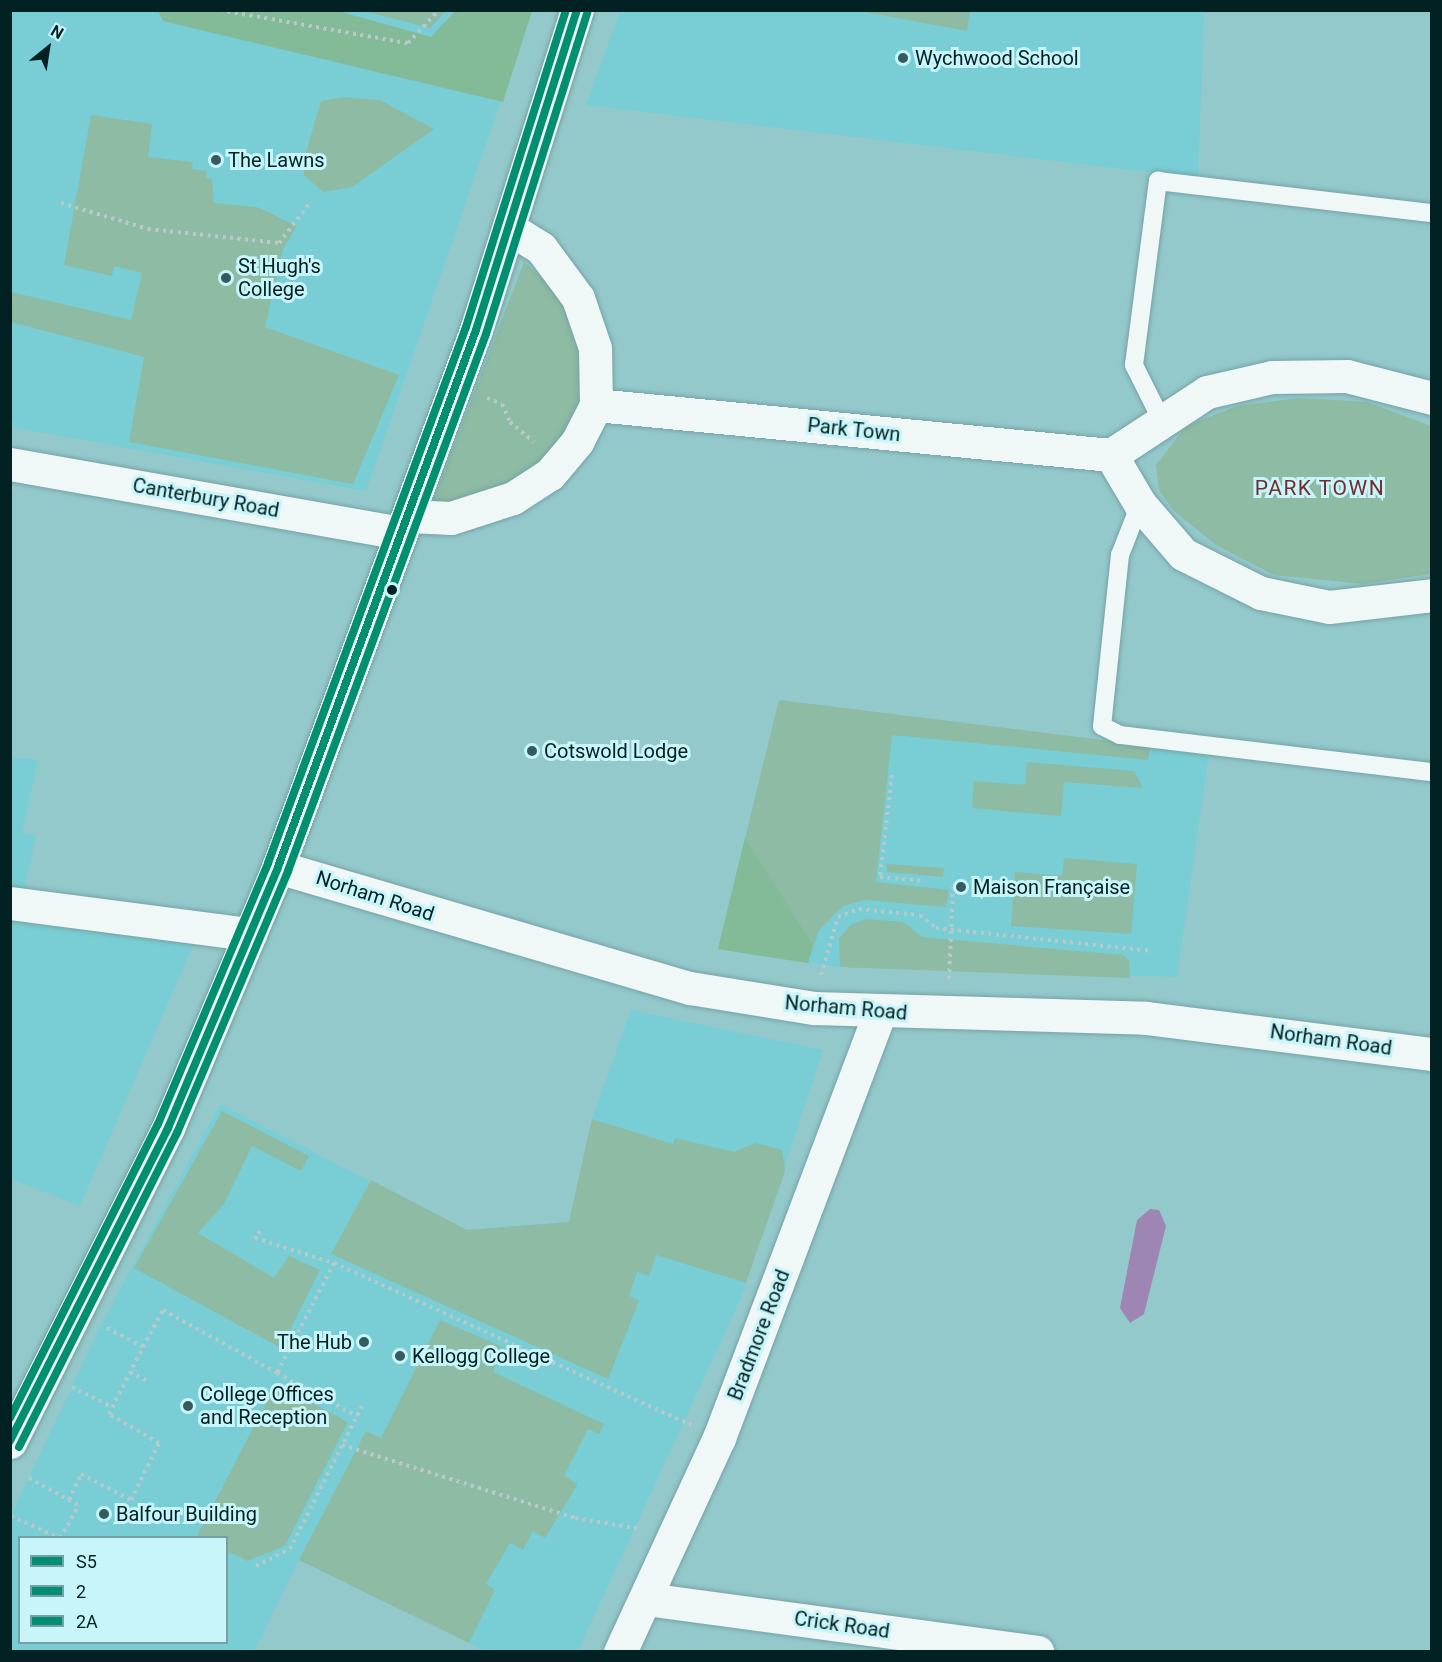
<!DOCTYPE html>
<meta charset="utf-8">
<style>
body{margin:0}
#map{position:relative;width:1442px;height:1662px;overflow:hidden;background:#94c9cc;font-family:Roboto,sans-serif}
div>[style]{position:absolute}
.built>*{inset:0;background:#78ced4}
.green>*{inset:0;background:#8dbba4}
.forest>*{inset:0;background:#83bb98}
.water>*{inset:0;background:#9d86b4}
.path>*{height:4px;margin-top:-2px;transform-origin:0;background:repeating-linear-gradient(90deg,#b9c9c9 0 3px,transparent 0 7.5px)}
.roads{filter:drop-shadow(0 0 2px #76a2a5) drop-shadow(0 0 2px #76a2a5)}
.lane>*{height:18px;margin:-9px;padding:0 9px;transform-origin:9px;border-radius:9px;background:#eff7f7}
.street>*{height:33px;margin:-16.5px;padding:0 16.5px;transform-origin:16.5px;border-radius:16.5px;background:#eff7f7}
.primary>*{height:33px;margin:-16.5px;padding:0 16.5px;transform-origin:16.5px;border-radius:16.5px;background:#eff7f7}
.bus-1>*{height:8px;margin:-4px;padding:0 4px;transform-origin:4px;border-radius:4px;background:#008f70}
.bus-2>*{height:8px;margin:-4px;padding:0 4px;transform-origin:4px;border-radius:4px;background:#008f70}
.bus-3>*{height:8px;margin:-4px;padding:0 4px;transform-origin:4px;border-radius:4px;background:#008f70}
.dots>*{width:16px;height:16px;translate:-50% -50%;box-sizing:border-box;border:3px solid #c8f5f9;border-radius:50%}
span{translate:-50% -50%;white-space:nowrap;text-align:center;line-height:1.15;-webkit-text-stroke:6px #c8f5f9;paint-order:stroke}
.poi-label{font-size:20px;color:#012123}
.left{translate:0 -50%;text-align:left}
.right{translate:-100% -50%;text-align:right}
.street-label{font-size:20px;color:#012123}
.neighbourhood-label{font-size:21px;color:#742d2e;letter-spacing:1.5px}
.frame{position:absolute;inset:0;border:12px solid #012123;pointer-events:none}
.legend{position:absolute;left:18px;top:1536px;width:210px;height:108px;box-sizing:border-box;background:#c8f5f9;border:2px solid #78a0a3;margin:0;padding:8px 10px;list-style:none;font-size:18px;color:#012123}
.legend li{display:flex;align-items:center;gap:12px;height:30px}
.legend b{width:30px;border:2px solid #78a0a3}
.north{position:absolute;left:18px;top:18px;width:60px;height:60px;-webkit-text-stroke:4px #c8f5f9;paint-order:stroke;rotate:30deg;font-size:16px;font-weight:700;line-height:24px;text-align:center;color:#012123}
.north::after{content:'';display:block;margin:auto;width:21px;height:27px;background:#012123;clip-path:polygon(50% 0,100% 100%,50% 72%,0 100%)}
</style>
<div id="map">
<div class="built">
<div style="clip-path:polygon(10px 11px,532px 11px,366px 491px,11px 427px)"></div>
<div style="clip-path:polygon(620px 11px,1204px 11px,1198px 178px,586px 105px)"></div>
<div style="clip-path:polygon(779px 700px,1209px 753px,1177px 977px,836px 967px,718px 949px)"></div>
<div style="clip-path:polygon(10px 757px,38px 760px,22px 833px,36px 836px,21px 904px,201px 927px,80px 1206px,11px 1179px)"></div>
<div style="clip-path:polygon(evenodd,631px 1010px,823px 1050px,740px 1300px,578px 1651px,485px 1651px,299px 1560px,254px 1651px,11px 1651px,10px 1517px,101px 1325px,220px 1104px,466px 1230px,569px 1222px,592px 1119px,631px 1010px,20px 1538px,226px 1538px,226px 1642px,20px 1642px,20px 1538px)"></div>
</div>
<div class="green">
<div style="clip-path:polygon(363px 11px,446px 11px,430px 28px)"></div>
<div style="clip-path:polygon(859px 11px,970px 11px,967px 31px)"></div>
<div style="clip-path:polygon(344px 97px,380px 100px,434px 129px,352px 187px,323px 192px,304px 175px,306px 152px,321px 101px)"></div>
<div style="clip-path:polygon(91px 115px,152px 124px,148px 157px,193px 162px,192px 169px,207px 171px,206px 178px,212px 179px,214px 203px,257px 207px,297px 226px,283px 249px,265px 327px,399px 375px,353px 484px,129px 442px,144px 357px,11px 322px,11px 292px,131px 320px,142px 273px,114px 266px,112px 276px,64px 265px)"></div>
<div style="clip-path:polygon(524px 262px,555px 290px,583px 349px,583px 397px,567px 436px,543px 469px,501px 493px,431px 506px)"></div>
<div style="clip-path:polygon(1298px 398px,1367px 402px,1431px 426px,1431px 574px,1364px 584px,1274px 575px,1216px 545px,1173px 510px,1159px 490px,1156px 465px,1186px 426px,1237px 406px)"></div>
<div style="clip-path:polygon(779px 700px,1151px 746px,1148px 760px,892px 735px,876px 882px,949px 890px,946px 907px,865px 900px,843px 906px,819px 930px,808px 963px,718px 949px)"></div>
<div style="clip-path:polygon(1027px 762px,1134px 771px,1143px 788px,1064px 782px,1061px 816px,972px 808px,974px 781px,1025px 785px)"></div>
<div style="clip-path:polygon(1064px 858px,1137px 864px,1131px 934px,1011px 926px,1015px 872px,1062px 876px)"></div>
<div style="clip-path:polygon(887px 864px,944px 868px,943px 877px,887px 872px)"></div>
<div style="clip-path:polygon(867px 919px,903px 922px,922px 937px,1123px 955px,1129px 960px,1130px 978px,840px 967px,839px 938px,852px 924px)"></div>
<div style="clip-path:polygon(222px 1111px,309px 1156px,301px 1171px,252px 1146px,224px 1204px,198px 1233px,274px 1278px,289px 1256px,320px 1270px,281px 1348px,134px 1268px)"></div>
<div style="clip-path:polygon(592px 1119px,673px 1144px,675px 1138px,734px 1152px,756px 1143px,782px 1150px,785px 1171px,746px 1283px,656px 1255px,649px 1276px,637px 1272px,629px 1296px,639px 1301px,608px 1379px,331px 1254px,371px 1180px,467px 1230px,569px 1222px)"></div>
<div style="clip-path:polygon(440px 1320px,503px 1347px,493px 1372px,604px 1424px,599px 1434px,588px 1429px,564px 1476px,578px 1484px,545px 1538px,533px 1531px,523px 1550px,510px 1543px,486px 1584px,495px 1590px,469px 1643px,299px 1560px,366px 1431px,381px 1438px)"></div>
<div style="clip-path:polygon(276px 1384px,348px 1422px,285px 1546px,247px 1561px,227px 1551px,226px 1538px,197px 1536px)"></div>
</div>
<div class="forest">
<div style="clip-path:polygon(158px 11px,338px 11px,431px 37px,455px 11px,532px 11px,503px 102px,163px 21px)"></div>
<div style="clip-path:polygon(745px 838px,813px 945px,808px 963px,718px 949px)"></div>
</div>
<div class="water">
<div style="clip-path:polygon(1150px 1209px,1159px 1210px,1166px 1226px,1144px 1314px,1130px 1323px,1120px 1308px,1137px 1220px)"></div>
</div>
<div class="path">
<div style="left:220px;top:10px;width:191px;rotate:10deg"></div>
<div style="left:408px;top:43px;width:45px;rotate:-46.8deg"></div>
<div style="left:61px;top:203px;width:91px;rotate:16.6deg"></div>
<div style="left:148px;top:229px;width:132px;rotate:6.1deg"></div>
<div style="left:279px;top:243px;width:49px;rotate:-52.4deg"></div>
<div style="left:487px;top:398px;width:16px;rotate:22deg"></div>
<div style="left:502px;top:404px;width:20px;rotate:66deg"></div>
<div style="left:510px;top:422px;width:31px;rotate:40deg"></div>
<div style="left:892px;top:775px;width:103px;rotate:96.7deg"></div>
<div style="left:880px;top:877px;width:45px;rotate:5.1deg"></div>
<div style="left:821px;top:975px;width:60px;rotate:-73.7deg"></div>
<div style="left:838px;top:917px;width:22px;rotate:-21deg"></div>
<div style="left:859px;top:909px;width:61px;rotate:5.6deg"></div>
<div style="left:920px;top:915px;width:21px;rotate:39deg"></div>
<div style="left:936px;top:928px;width:217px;rotate:6.1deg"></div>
<div style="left:949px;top:979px;width:92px;rotate:-87.5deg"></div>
<div style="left:260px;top:1231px;width:9px;rotate:126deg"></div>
<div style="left:255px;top:1238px;width:83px;rotate:17.6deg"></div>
<div style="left:334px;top:1263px;width:392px;rotate:24.4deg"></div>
<div style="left:334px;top:1263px;width:124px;rotate:117.4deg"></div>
<div style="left:277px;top:1373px;width:91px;rotate:28.3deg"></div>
<div style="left:143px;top:1347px;width:42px;rotate:-61.6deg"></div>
<div style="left:163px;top:1310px;width:130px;rotate:28.9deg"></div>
<div style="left:130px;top:1372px;width:19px;rotate:28deg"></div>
<div style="left:72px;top:1387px;width:45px;rotate:26.6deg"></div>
<div style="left:342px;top:1445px;width:244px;rotate:17.4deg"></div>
<div style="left:575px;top:1518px;width:67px;rotate:9.5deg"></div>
<div style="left:29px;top:1478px;width:56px;rotate:28.9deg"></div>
<div style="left:69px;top:1500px;width:29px;rotate:-65deg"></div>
<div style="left:81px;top:1474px;width:56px;rotate:27.5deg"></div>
<div style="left:131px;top:1500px;width:64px;rotate:-63.8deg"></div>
<div style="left:159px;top:1443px;width:58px;rotate:-149.9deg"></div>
<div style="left:109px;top:1414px;width:75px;rotate:-63.1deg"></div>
<div style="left:143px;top:1347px;width:45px;rotate:-152.3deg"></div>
<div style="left:11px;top:1516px;width:53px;rotate:24.6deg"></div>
<div style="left:60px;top:1538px;width:38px;rotate:-60deg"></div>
<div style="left:256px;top:1566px;width:38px;rotate:-27deg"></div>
<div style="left:290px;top:1549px;width:160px;rotate:-63.3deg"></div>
</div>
<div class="roads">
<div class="lane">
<div style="left:1162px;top:421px;width:63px;rotate:-116.6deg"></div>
<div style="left:1134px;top:365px;width:186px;rotate:-82.6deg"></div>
<div style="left:1158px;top:181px;width:276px;rotate:6.7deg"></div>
<div style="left:1140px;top:504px;width:55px;rotate:111.4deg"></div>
<div style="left:1120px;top:555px;width:172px;rotate:96deg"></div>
<div style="left:1102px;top:726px;width:20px;rotate:27deg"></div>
<div style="left:1120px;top:735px;width:314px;rotate:6.8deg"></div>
</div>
<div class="street">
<div style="left:1432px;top:398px;width:88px;rotate:-165.5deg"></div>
<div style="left:1347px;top:376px;width:75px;rotate:179.2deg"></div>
<div style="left:1272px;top:377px;width:67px;rotate:167deg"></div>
<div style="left:1207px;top:392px;width:115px;rotate:146.7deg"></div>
<div style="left:1111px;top:455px;width:57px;rotate:59.4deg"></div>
<div style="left:1140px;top:504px;width:66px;rotate:49.3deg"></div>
<div style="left:1183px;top:554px;width:87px;rotate:26.6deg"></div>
<div style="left:1261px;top:593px;width:69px;rotate:11.6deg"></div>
<div style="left:1329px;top:607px;width:104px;rotate:-6.6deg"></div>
<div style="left:596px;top:405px;width:517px;rotate:5.55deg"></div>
<div style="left:10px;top:464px;width:397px;rotate:10deg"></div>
<div style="left:409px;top:516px;width:42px;rotate:2.7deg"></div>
<div style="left:451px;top:518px;width:65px;rotate:-17.9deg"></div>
<div style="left:513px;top:498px;width:44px;rotate:-33deg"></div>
<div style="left:550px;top:474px;width:42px;rotate:-49.8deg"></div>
<div style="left:577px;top:442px;width:42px;rotate:-62.8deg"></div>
<div style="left:596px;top:405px;width:57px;rotate:-91deg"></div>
<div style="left:595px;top:348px;width:53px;rotate:-108.8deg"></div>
<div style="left:578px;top:298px;width:62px;rotate:-126.5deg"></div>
<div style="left:541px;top:248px;width:36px;rotate:-148deg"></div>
<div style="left:278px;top:867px;width:429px;rotate:16.4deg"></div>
<div style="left:690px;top:988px;width:126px;rotate:9.2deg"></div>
<div style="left:814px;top:1008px;width:332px;rotate:1.7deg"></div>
<div style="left:1146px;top:1018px;width:288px;rotate:7.2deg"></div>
<div style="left:10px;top:903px;width:242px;rotate:7.4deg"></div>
<div style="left:647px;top:1599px;width:394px;rotate:7.7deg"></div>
<div style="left:620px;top:1652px;width:236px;rotate:-65.2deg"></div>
<div style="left:719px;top:1438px;width:455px;rotate:-69.3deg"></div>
</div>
<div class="primary">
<div style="left:10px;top:1442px;width:352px;rotate:-63.3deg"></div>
<div style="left:168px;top:1128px;width:283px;rotate:-67.1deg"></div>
<div style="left:278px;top:867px;width:572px;rotate:-69.76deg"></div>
<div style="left:476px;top:330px;width:336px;rotate:-72.5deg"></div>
</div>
</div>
<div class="bus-1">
<div style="left:10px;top:1441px;width:351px;rotate:-63.2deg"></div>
<div style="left:168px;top:1128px;width:283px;rotate:-67.1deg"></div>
<div style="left:278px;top:867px;width:572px;rotate:-69.76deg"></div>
<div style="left:476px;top:330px;width:336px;rotate:-72.5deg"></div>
</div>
<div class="bus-2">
<div style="left:19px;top:1447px;width:352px;rotate:-63.3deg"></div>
<div style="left:177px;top:1133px;width:285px;rotate:-67deg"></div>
<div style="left:288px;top:871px;width:572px;rotate:-69.76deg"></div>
<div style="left:486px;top:334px;width:337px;rotate:-72.5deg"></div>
</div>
<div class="bus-3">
<div style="left:10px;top:1418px;width:329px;rotate:-63.3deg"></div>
<div style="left:158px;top:1124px;width:283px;rotate:-67.1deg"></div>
<div style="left:268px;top:863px;width:571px;rotate:-69.73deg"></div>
<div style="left:466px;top:327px;width:332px;rotate:-72.5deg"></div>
</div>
<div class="dots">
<div style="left:903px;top:58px;background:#345c5e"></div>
<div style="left:216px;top:160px;background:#345c5e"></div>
<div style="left:226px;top:278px;background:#345c5e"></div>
<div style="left:392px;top:590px;background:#012123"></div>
<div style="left:532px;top:751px;background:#345c5e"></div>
<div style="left:961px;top:887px;background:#345c5e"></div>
<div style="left:364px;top:1342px;background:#345c5e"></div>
<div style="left:400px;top:1356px;background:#345c5e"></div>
<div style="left:188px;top:1406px;background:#345c5e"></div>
<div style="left:104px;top:1514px;background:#345c5e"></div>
</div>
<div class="poi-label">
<span class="left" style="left:915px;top:58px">Wychwood School</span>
<span class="left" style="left:228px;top:160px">The Lawns</span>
<span class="left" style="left:238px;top:278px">St Hugh's<br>College</span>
<span class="left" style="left:544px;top:751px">Cotswold Lodge</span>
<span class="left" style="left:973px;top:887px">Maison Française</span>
<span class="right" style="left:352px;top:1342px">The Hub</span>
<span class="left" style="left:412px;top:1356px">Kellogg College</span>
<span class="left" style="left:200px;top:1406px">College Offices<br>and Reception</span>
<span class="left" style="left:116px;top:1514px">Balfour Building</span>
</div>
<div class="street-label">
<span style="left:854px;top:430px;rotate:6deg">Park Town</span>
<span style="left:206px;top:498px;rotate:10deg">Canterbury Road</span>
<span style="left:375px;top:896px;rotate:18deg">Norham Road</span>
<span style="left:846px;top:1008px;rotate:5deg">Norham Road</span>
<span style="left:1331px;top:1040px;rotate:8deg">Norham Road</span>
<span style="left:759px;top:1335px;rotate:-69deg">Bradmore Road</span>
<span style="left:842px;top:1625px;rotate:8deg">Crick Road</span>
</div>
<div class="neighbourhood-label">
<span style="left:1320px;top:488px">PARK TOWN</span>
</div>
<div class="frame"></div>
<ul class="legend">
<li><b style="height:8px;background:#008f70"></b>S5</li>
<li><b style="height:8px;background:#008f70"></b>2</li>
<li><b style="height:8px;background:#008f70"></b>2A</li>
</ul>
<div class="north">N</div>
</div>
